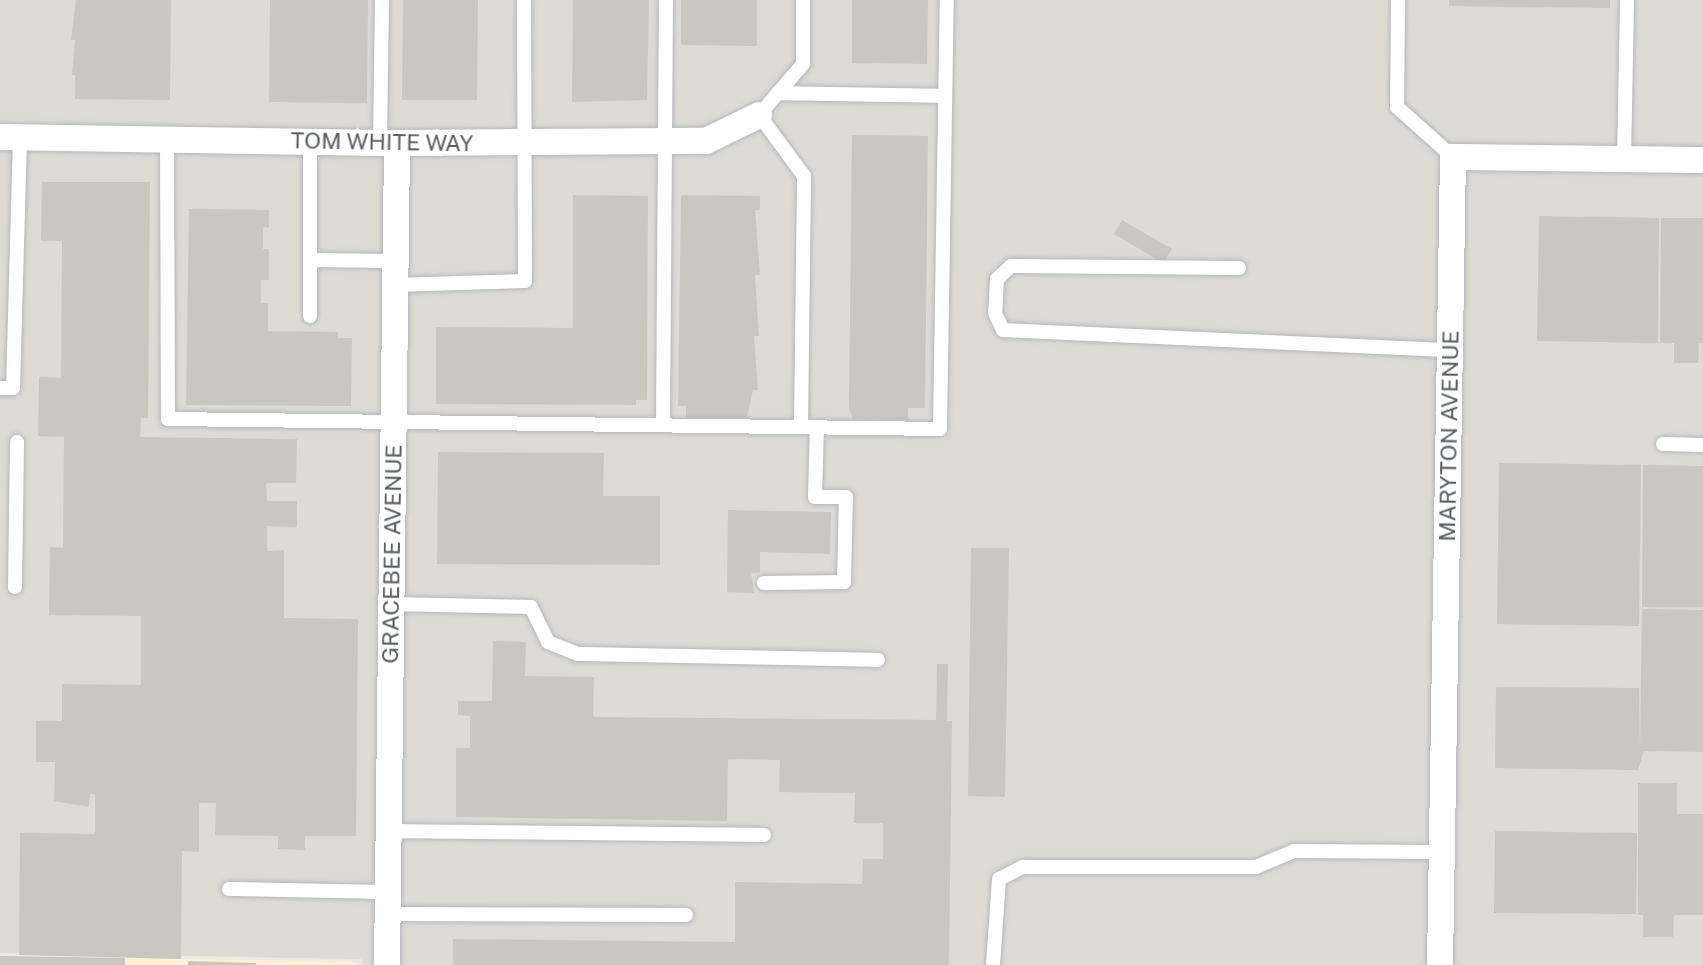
<!DOCTYPE html>
<style>
body{margin:0}
#map{position:relative;width:1703px;height:965px;overflow:hidden;background:#edeae1;font-family:"Public Sans",sans-serif}
div>[style]{position:absolute}
.commercial>*{inset:0;background:#fff2d4}
.industrial>*{inset:0;background:#dedbd5}
.building>*{inset:0;background:#cac6c0}
.roads{filter:drop-shadow(0 0 2px #b4b8bc) drop-shadow(0 0 2px #b4b8bc)}
.service>*{height:14px;margin:-7px;padding:0 7px;transform-origin:7px;border-radius:7px;background:#fff}
.minor>*{height:26px;margin:-13px;padding:0 13px;transform-origin:13px;border-radius:13px;background:#fff}
span{translate:-50% -50%;white-space:nowrap;text-align:center;line-height:1.15;-webkit-text-stroke:6px #fff;paint-order:stroke}
.street-label{font-size:23px;color:#595e63}
</style>
<div id="map">
<div class="commercial">
<div style="clip-path:polygon(0 956px,356px 962px,356px 965px,0 965px)"></div>
</div>
<div class="industrial">
<div style="clip-path:polygon(0 0,1703px 0,1703px 965px,362px 965px,361px 959px,0 953px)"></div>
</div>
<div class="building">
<div style="clip-path:polygon(76px 0,171px 0,170px 100px,75px 99px,75px 75px,72px 75px,75px 40px,71px 40px)"></div>
<div style="clip-path:polygon(270px 0,368px 0,367px 103px,269px 102px)"></div>
<div style="clip-path:polygon(403px 0,478px 0,477px 100px,402px 100px)"></div>
<div style="clip-path:polygon(573px 0,649px 0,647px 100px,572px 102px)"></div>
<div style="clip-path:polygon(681px 0,757px 0,757px 46px,681px 45px)"></div>
<div style="clip-path:polygon(852px 0,928px 0,927px 64px,852px 63px)"></div>
<div style="clip-path:polygon(1449px 0,1610px 0,1610px 8px,1449px 6px)"></div>
<div style="clip-path:polygon(852px 135px,928px 136px,925px 408px,908px 408px,908px 420px,853px 419px,849px 408px)"></div>
<div style="clip-path:polygon(42px 182px,150px 182px,148px 418px,141px 418px,140px 437px,297px 439px,296px 483px,266px 483px,267px 501px,297px 501px,297px 527px,267px 526px,267px 551px,284px 550px,284px 618px,358px 619px,356px 836px,305px 836px,305px 850px,278px 849px,278px 836px,215px 835px,216px 803px,199px 803px,199px 852px,182px 851px,181px 959px,19px 955px,20px 833px,95px 834px,95px 794px,90px 794px,89px 807px,54px 801px,55px 762px,36px 762px,36px 721px,62px 721px,62px 684px,141px 685px,141px 616px,49px 615px,50px 547px,63px 548px,64px 437px,38px 436px,39px 377px,61px 378px,62px 241px,41px 241px)"></div>
<div style="clip-path:polygon(573px 195px,648px 196px,647px 400px,636px 400px,636px 405px,436px 404px,436px 327px,573px 328px)"></div>
<div style="clip-path:polygon(681px 195px,760px 196px,760px 210px,755px 210px,760px 275px,755px 275px,759px 336px,754px 336px,758px 390px,753px 390px,747px 418px,686px 418px,686px 406px,678px 406px)"></div>
<div style="clip-path:polygon(189px 209px,269px 210px,269px 228px,263px 227px,263px 249px,269px 249px,269px 280px,261px 280px,261px 303px,268px 303px,268px 331px,338px 332px,338px 338px,352px 338px,351px 406px,186px 405px)"></div>
<div style="clip-path:polygon(1539px 216px,1659px 218px,1658px 343px,1537px 341px)"></div>
<div style="clip-path:polygon(1661px 218px,1703px 218px,1703px 343px,1699px 343px,1698px 363px,1674px 363px,1674px 343px,1660px 343px)"></div>
<div style="clip-path:polygon(1122px 220px,1172px 249px,1163px 263px,1114px 234px)"></div>
<div style="clip-path:polygon(438px 452px,604px 453px,603px 496px,660px 496px,660px 565px,437px 564px)"></div>
<div style="clip-path:polygon(1499px 463px,1641px 465px,1639px 626px,1497px 624px)"></div>
<div style="clip-path:polygon(1643px 465px,1703px 466px,1703px 607px,1642px 607px)"></div>
<div style="clip-path:polygon(728px 510px,831px 512px,830px 554px,760px 552px,760px 572px,751px 573px,754px 593px,727px 592px)"></div>
<div style="clip-path:polygon(971px 548px,1009px 548px,1005px 797px,968px 796px)"></div>
<div style="clip-path:polygon(1642px 609px,1703px 610px,1703px 752px,1644px 751px,1638px 770px,1495px 768px,1496px 687px,1639px 688px,1640px 751px)"></div>
<div style="clip-path:polygon(493px 641px,526px 642px,525px 676px,594px 677px,593px 717px,936px 720px,937px 664px,948px 664px,947px 721px,952px 721px,949px 965px,453px 965px,453px 939px,735px 942px,735px 882px,862px 884px,863px 859px,883px 859px,883px 823px,854px 823px,855px 793px,779px 792px,780px 760px,728px 759px,727px 821px,456px 817px,456px 748px,470px 748px,470px 716px,458px 715px,458px 701px,492px 701px)"></div>
<div style="clip-path:polygon(1638px 783px,1677px 783px,1677px 814px,1703px 814px,1703px 915px,1674px 915px,1673px 937px,1643px 937px,1643px 915px,1638px 915px)"></div>
<div style="clip-path:polygon(1495px 831px,1637px 833px,1636px 914px,1494px 913px)"></div>
<div style="clip-path:polygon(0 956px,125px 958px,125px 965px,0 965px)"></div>
<div style="clip-path:polygon(188px 961px,256px 963px,256px 965px,188px 965px)"></div>
</div>
<div class="roads">
<div class="service">
<div style="left:1398px;top:0;width:107px;rotate:90.5deg"></div>
<div style="left:1397px;top:107px;width:75px;rotate:41.8deg"></div>
<div style="left:778px;top:93px;width:167px;rotate:1deg"></div>
<div style="left:167px;top:138px;width:281px;rotate:89.8deg"></div>
<div style="left:168px;top:419px;width:772px;rotate:0.74deg"></div>
<div style="left:940px;top:429px;width:429px;rotate:-89.1deg"></div>
<div style="left:380px;top:143px;width:143px;rotate:-89.2deg"></div>
<div style="left:1624px;top:159px;width:159px;rotate:-88.9deg"></div>
<div style="left:310px;top:260px;width:86px;rotate:0.7deg"></div>
<div style="left:1239px;top:268px;width:228px;rotate:-179.5deg"></div>
<div style="left:1011px;top:266px;width:19px;rotate:137deg"></div>
<div style="left:997px;top:279px;width:34px;rotate:93deg"></div>
<div style="left:995px;top:313px;width:19px;rotate:65deg"></div>
<div style="left:1003px;top:330px;width:447px;rotate:2.6deg"></div>
<div style="left:395px;top:285px;width:130px;rotate:-1.8deg"></div>
<div style="left:525px;top:281px;width:281px;rotate:-90.2deg"></div>
<div style="left:310px;top:316px;width:175px;rotate:-90deg"></div>
<div style="left:0;top:388px;width:13px"></div>
<div style="left:13px;top:388px;width:250px;rotate:-88.4deg"></div>
<div style="left:663px;top:425px;width:425px;rotate:-89.6deg"></div>
<div style="left:801px;top:427px;width:251px;rotate:-89.3deg"></div>
<div style="left:804px;top:176px;width:76px;rotate:-126.4deg"></div>
<div style="left:759px;top:115px;width:67px;rotate:-49.2deg"></div>
<div style="left:803px;top:64px;width:64px;rotate:-90deg"></div>
<div style="left:1663px;top:444px;width:40px;rotate:1.4deg"></div>
<div style="left:764px;top:583px;width:80px;rotate:-0.7deg"></div>
<div style="left:844px;top:582px;width:85px;rotate:-88.7deg"></div>
<div style="left:846px;top:497px;width:31px;rotate:180deg"></div>
<div style="left:815px;top:497px;width:70px;rotate:-88.4deg"></div>
<div style="left:15px;top:587px;width:145px;rotate:-89.2deg"></div>
<div style="left:392px;top:604px;width:139px;rotate:1.2deg"></div>
<div style="left:531px;top:607px;width:39px;rotate:64deg"></div>
<div style="left:548px;top:642px;width:32px;rotate:22deg"></div>
<div style="left:578px;top:654px;width:300px;rotate:1.1deg"></div>
<div style="left:389px;top:831px;width:375px;rotate:0.6deg"></div>
<div style="left:229px;top:889px;width:160px;rotate:1.1deg"></div>
<div style="left:388px;top:914px;width:298px;rotate:0.2deg"></div>
<div style="left:993px;top:965px;width:86px;rotate:-86deg"></div>
<div style="left:999px;top:879px;width:27px;rotate:-27deg"></div>
<div style="left:1023px;top:867px;width:233px"></div>
<div style="left:1256px;top:867px;width:41px;rotate:-22.8deg"></div>
<div style="left:1294px;top:851px;width:148px;rotate:0.4deg"></div>
</div>
<div class="minor">
<div style="left:0;top:137px;width:397px;rotate:0.9deg"></div>
<div style="left:397px;top:143px;width:309px;rotate:-0.4deg"></div>
<div style="left:706px;top:141px;width:59px;rotate:-26.1deg"></div>
<div style="left:387px;top:965px;width:822px;rotate:-89.3deg"></div>
<div style="left:1440px;top:965px;width:808px;rotate:-89.08deg"></div>
<div style="left:1453px;top:157px;width:250px;rotate:0.7deg"></div>
</div>
</div>
<div class="street-label">
<span style="left:382px;top:142px;rotate:1deg">TOM WHITE WAY</span>
<span style="left:1449px;top:436px;rotate:-89deg">MARYTON AVENUE</span>
<span style="left:392px;top:554px;rotate:-89deg">GRACEBEE AVENUE</span>
</div>
</div>
